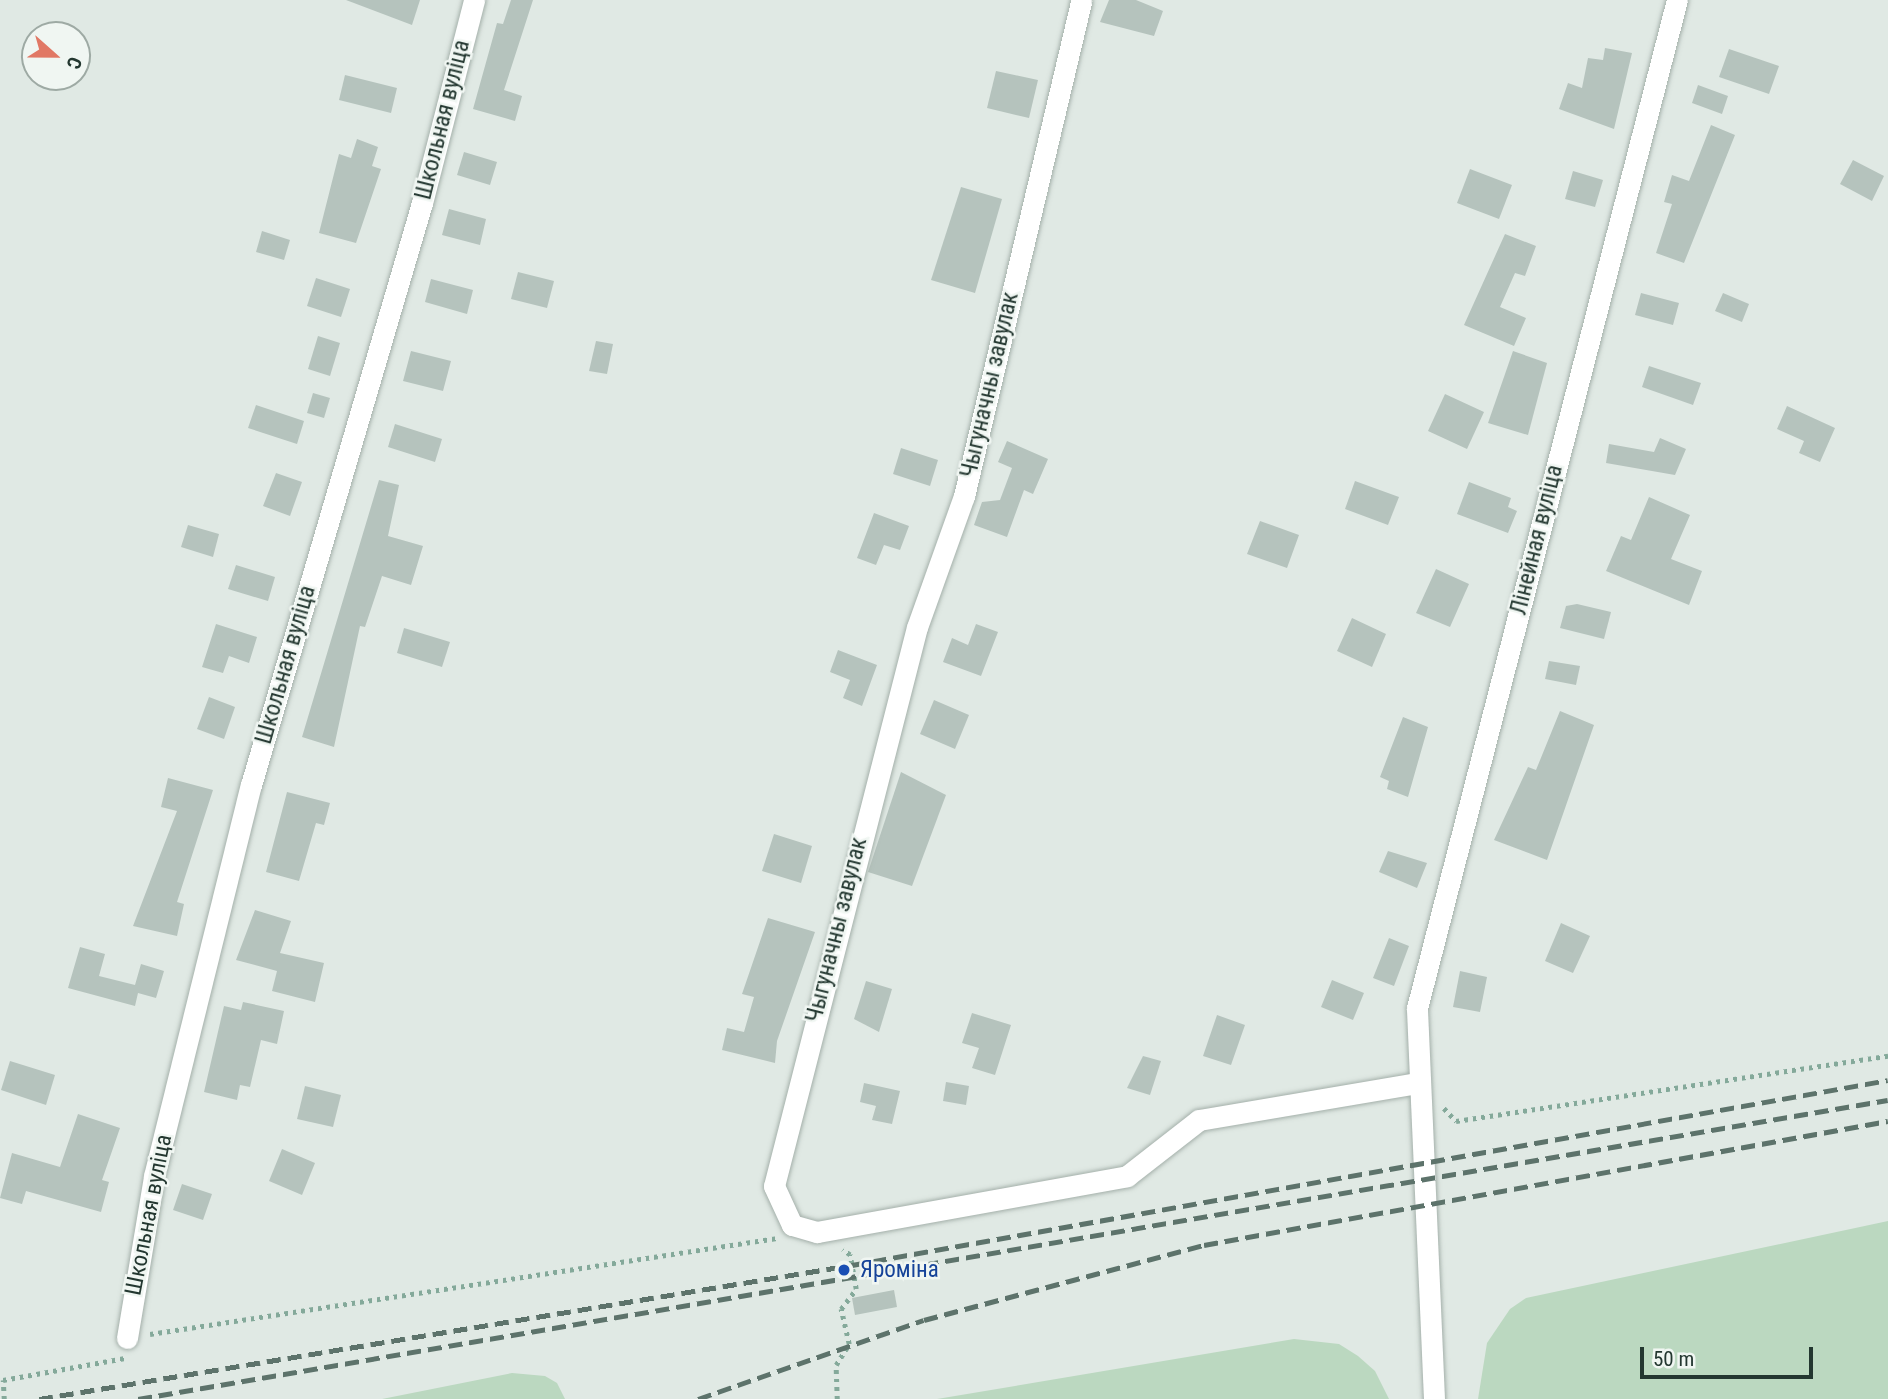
<!DOCTYPE html>
<meta charset="utf-8">
<style>
body{margin:0}
#map{position:relative;width:1888px;height:1399px;overflow:hidden;background:#e0e9e4;font-family:"Roboto Condensed",sans-serif}
div>[style]{position:absolute}
.green>*{inset:0;background:#bbd8c0}
.building>*{inset:0;background:#b5c3bd}
.path>*{height:4.5px;margin-top:-2.25px;transform-origin:0;background:repeating-linear-gradient(90deg,#84a99a 0 3.5px,transparent 0 8.5px)}
.roads{filter:drop-shadow(0 0 2px #a4b0aa) drop-shadow(0 0 2px #a4b0aa)}
.minor>*{height:21px;margin:-10.5px;padding:0 10.5px;transform-origin:10.5px;border-radius:10.5px;background:#fff}
.rail>*{height:5px;margin-top:-2.5px;transform-origin:0;background:repeating-linear-gradient(90deg,#5d736b 0 14px,transparent 0 21px)}
.dots>*{width:19px;height:19px;translate:-50% -50%;box-sizing:border-box;border:4px solid #f0f6f2;border-radius:50%}
span{translate:-50% -50%;white-space:nowrap;text-align:center;line-height:1.15;-webkit-text-stroke:5px #f0f6f2;paint-order:stroke}
.street-label{font-size:23px;color:#233730}
.transit-label{font-size:23px;color:#164399}
.left{translate:0 -50%;text-align:left}
.north{position:absolute;left:21px;top:21px;width:70px;height:70px;box-sizing:border-box;background:#f0f6f2;border:2px solid #9eaaa4;border-radius:50%;rotate:111deg;font-size:19px;font-weight:700;line-height:28px;text-align:center;color:#233730}
.north::after{content:'';display:block;margin:auto;width:24px;height:32px;background:#e17865;clip-path:polygon(50% 0,100% 100%,50% 72%,0 100%)}
.scale{position:absolute;left:1640px;top:1347px;width:173px;height:32px;box-sizing:border-box;border:4px solid #233730;border-top:0;padding-left:9px;font-size:21px;line-height:24px;white-space:nowrap;color:#233730;-webkit-text-stroke:5px #f0f6f2;paint-order:stroke}
</style>
<div id="map">
<div class="green">
<div style="clip-path:polygon(1888px 1221px,1888px 1399px,1478px 1399px,1487px 1343px,1510px 1309px,1526px 1298px)"></div>
<div style="clip-path:polygon(1294px 1339px,1339px 1344px,1358px 1356px,1375px 1371px,1389px 1399px,937px 1399px)"></div>
<div style="clip-path:polygon(512px 1373px,545px 1376px,557px 1383px,565px 1399px,382px 1399px)"></div>
</div>
<div class="building">
<div style="clip-path:polygon(346px 0,420px 0,412px 25px)"></div>
<div style="clip-path:polygon(511px 0,533px 0,504px 90px,522px 96px,515px 121px,473px 109px,497px 23px,503px 24px)"></div>
<div style="clip-path:polygon(1109px 0,1136px 0,1163px 11px,1154px 36px,1100px 22px)"></div>
<div style="clip-path:polygon(1605px 48px,1632px 53px,1614px 129px,1559px 109px,1568px 83px,1582px 88px,1588px 58px,1603px 60px)"></div>
<div style="clip-path:polygon(1729px 49px,1779px 66px,1769px 94px,1719px 77px)"></div>
<div style="clip-path:polygon(996px 71px,1038px 80px,1029px 118px,987px 108px)"></div>
<div style="clip-path:polygon(345px 75px,397px 88px,391px 113px,339px 100px)"></div>
<div style="clip-path:polygon(1698px 85px,1728px 96px,1722px 114px,1692px 103px)"></div>
<div style="clip-path:polygon(1711px 125px,1735px 135px,1684px 263px,1656px 253px,1672px 204px,1664px 202px,1672px 175px,1689px 181px)"></div>
<div style="clip-path:polygon(357px 139px,378px 147px,372px 166px,381px 169px,356px 243px,319px 233px,339px 154px,351px 158px)"></div>
<div style="clip-path:polygon(464px 152px,497px 162px,490px 185px,457px 175px)"></div>
<div style="clip-path:polygon(1853px 160px,1884px 176px,1872px 201px,1840px 184px)"></div>
<div style="clip-path:polygon(1470px 169px,1512px 185px,1499px 219px,1457px 203px)"></div>
<div style="clip-path:polygon(1573px 171px,1603px 180px,1595px 207px,1565px 199px)"></div>
<div style="clip-path:polygon(961px 187px,1002px 199px,975px 293px,931px 280px)"></div>
<div style="clip-path:polygon(449px 209px,486px 219px,480px 245px,442px 235px)"></div>
<div style="clip-path:polygon(262px 231px,290px 240px,284px 260px,256px 252px)"></div>
<div style="clip-path:polygon(1505px 234px,1536px 246px,1525px 276px,1515px 273px,1500px 307px,1526px 318px,1514px 346px,1464px 325px)"></div>
<div style="clip-path:polygon(518px 272px,554px 281px,547px 308px,511px 299px)"></div>
<div style="clip-path:polygon(316px 278px,350px 289px,341px 317px,307px 306px)"></div>
<div style="clip-path:polygon(431px 279px,473px 290px,467px 314px,425px 302px)"></div>
<div style="clip-path:polygon(1641px 293px,1679px 303px,1673px 325px,1635px 315px)"></div>
<div style="clip-path:polygon(1723px 293px,1749px 304px,1742px 322px,1715px 311px)"></div>
<div style="clip-path:polygon(318px 336px,340px 343px,330px 376px,308px 369px)"></div>
<div style="clip-path:polygon(596px 341px,613px 344px,607px 374px,589px 371px)"></div>
<div style="clip-path:polygon(411px 351px,451px 361px,443px 391px,403px 381px)"></div>
<div style="clip-path:polygon(1513px 351px,1547px 363px,1528px 435px,1488px 423px)"></div>
<div style="clip-path:polygon(1649px 366px,1701px 383px,1693px 405px,1642px 387px)"></div>
<div style="clip-path:polygon(313px 393px,330px 398px,324px 418px,307px 413px)"></div>
<div style="clip-path:polygon(1445px 394px,1484px 412px,1467px 449px,1428px 431px)"></div>
<div style="clip-path:polygon(256px 405px,304px 421px,297px 444px,248px 428px)"></div>
<div style="clip-path:polygon(1787px 406px,1835px 428px,1820px 462px,1799px 453px,1804px 441px,1777px 429px)"></div>
<div style="clip-path:polygon(395px 424px,442px 439px,435px 462px,388px 447px)"></div>
<div style="clip-path:polygon(1660px 438px,1686px 449px,1675px 475px,1606px 463px,1609px 444px,1654px 452px)"></div>
<div style="clip-path:polygon(1007px 441px,1048px 459px,1033px 494px,1024px 490px,1007px 537px,974px 525px,982px 502px,1000px 500px,1012px 468px,998px 462px)"></div>
<div style="clip-path:polygon(901px 448px,938px 460px,930px 486px,893px 474px)"></div>
<div style="clip-path:polygon(276px 473px,302px 482px,290px 516px,263px 506px)"></div>
<div style="clip-path:polygon(379px 480px,399px 485px,388px 536px,423px 546px,411px 585px,382px 576px,365px 627px,360px 626px,334px 747px,302px 737px)"></div>
<div style="clip-path:polygon(1355px 481px,1399px 497px,1388px 525px,1345px 509px)"></div>
<div style="clip-path:polygon(1469px 482px,1511px 498px,1508px 507px,1517px 511px,1508px 533px,1457px 514px)"></div>
<div style="clip-path:polygon(1649px 497px,1690px 515px,1671px 559px,1702px 571px,1689px 605px,1606px 571px,1621px 536px,1631px 540px)"></div>
<div style="clip-path:polygon(874px 513px,909px 526px,900px 550px,884px 545px,876px 565px,857px 558px)"></div>
<div style="clip-path:polygon(1260px 521px,1299px 535px,1287px 568px,1247px 554px)"></div>
<div style="clip-path:polygon(188px 525px,219px 534px,213px 557px,181px 547px)"></div>
<div style="clip-path:polygon(236px 565px,275px 577px,268px 601px,228px 589px)"></div>
<div style="clip-path:polygon(1436px 569px,1469px 584px,1450px 627px,1416px 613px)"></div>
<div style="clip-path:polygon(1577px 604px,1611px 612px,1604px 639px,1560px 628px,1566px 606px)"></div>
<div style="clip-path:polygon(1352px 618px,1386px 634px,1372px 667px,1337px 651px)"></div>
<div style="clip-path:polygon(216px 624px,257px 637px,249px 663px,229px 656px,223px 673px,202px 667px)"></div>
<div style="clip-path:polygon(976px 624px,998px 632px,981px 676px,943px 662px,952px 638px,968px 645px)"></div>
<div style="clip-path:polygon(404px 628px,450px 642px,442px 667px,397px 653px)"></div>
<div style="clip-path:polygon(838px 650px,877px 665px,862px 706px,843px 698px,850px 680px,830px 672px)"></div>
<div style="clip-path:polygon(1549px 661px,1580px 666px,1576px 685px,1545px 679px)"></div>
<div style="clip-path:polygon(209px 697px,235px 707px,224px 739px,197px 729px)"></div>
<div style="clip-path:polygon(934px 700px,969px 715px,955px 749px,920px 734px)"></div>
<div style="clip-path:polygon(1560px 711px,1594px 725px,1547px 860px,1494px 840px,1528px 767px,1536px 770px)"></div>
<div style="clip-path:polygon(1403px 717px,1428px 727px,1408px 797px,1387px 789px,1389px 781px,1380px 777px)"></div>
<div style="clip-path:polygon(901px 772px,946px 795px,912px 886px,868px 872px)"></div>
<div style="clip-path:polygon(168px 778px,213px 790px,177px 902px,184px 904px,177px 936px,133px 926px,177px 811px,161px 807px)"></div>
<div style="clip-path:polygon(287px 792px,330px 803px,324px 825px,316px 823px,299px 881px,266px 872px)"></div>
<div style="clip-path:polygon(774px 834px,812px 846px,801px 883px,762px 871px)"></div>
<div style="clip-path:polygon(1388px 851px,1427px 863px,1417px 888px,1379px 872px)"></div>
<div style="clip-path:polygon(255px 910px,291px 921px,280px 953px,324px 963px,315px 1002px,272px 991px,277px 971px,236px 960px)"></div>
<div style="clip-path:polygon(768px 918px,815px 932px,777px 1041px,775px 1063px,722px 1050px,727px 1028px,744px 1032px,754px 997px,742px 994px)"></div>
<div style="clip-path:polygon(1561px 923px,1590px 936px,1573px 973px,1545px 961px)"></div>
<div style="clip-path:polygon(1389px 938px,1409px 946px,1394px 986px,1373px 978px)"></div>
<div style="clip-path:polygon(80px 947px,105px 954px,99px 976px,135px 985px,141px 964px,164px 971px,156px 998px,138px 993px,135px 1006px,68px 988px)"></div>
<div style="clip-path:polygon(1460px 971px,1487px 977px,1480px 1012px,1453px 1007px)"></div>
<div style="clip-path:polygon(1332px 980px,1364px 993px,1353px 1020px,1321px 1007px)"></div>
<div style="clip-path:polygon(866px 981px,892px 989px,879px 1032px,854px 1019px)"></div>
<div style="clip-path:polygon(243px 1002px,284px 1011px,277px 1044px,261px 1040px,250px 1087px,240px 1085px,237px 1100px,204px 1092px,224px 1006px,241px 1010px)"></div>
<div style="clip-path:polygon(972px 1013px,1011px 1025px,995px 1075px,972px 1068px,979px 1048px,962px 1043px)"></div>
<div style="clip-path:polygon(1217px 1015px,1245px 1025px,1231px 1065px,1203px 1056px)"></div>
<div style="clip-path:polygon(1143px 1056px,1161px 1061px,1150px 1095px,1127px 1088px)"></div>
<div style="clip-path:polygon(10px 1061px,55px 1075px,46px 1105px,1px 1090px)"></div>
<div style="clip-path:polygon(946px 1082px,969px 1086px,966px 1105px,943px 1101px)"></div>
<div style="clip-path:polygon(864px 1083px,900px 1091px,892px 1124px,872px 1120px,876px 1106px,860px 1102px)"></div>
<div style="clip-path:polygon(305px 1086px,341px 1095px,333px 1127px,297px 1119px)"></div>
<div style="clip-path:polygon(78px 1114px,120px 1128px,102px 1180px,109px 1182px,101px 1212px,26px 1191px,22px 1204px,0 1198px,12px 1153px,60px 1167px)"></div>
<div style="clip-path:polygon(282px 1149px,315px 1163px,302px 1195px,269px 1181px)"></div>
<div style="clip-path:polygon(182px 1184px,212px 1194px,203px 1220px,173px 1210px)"></div>
<div style="clip-path:polygon(894px 1290px,897px 1307px,855px 1315px,852px 1298px)"></div>
</div>
<div class="path">
<div style="left:1444px;top:1108px;width:18px;rotate:47deg"></div>
<div style="left:1456px;top:1121px;width:437px;rotate:-8.6deg"></div>
<div style="left:150px;top:1334px;width:634px;rotate:-8.7deg"></div>
<div style="left:4px;top:1399px;width:19px;rotate:-93deg"></div>
<div style="left:3px;top:1380px;width:124px;rotate:-10.2deg"></div>
<div style="left:837px;top:1399px;width:34px;rotate:-92deg"></div>
<div style="left:836px;top:1365px;width:25px;rotate:-58deg"></div>
<div style="left:849px;top:1344px;width:36px;rotate:-103deg"></div>
<div style="left:841px;top:1309px;width:25px;rotate:-53deg"></div>
<div style="left:856px;top:1289px;width:35px;rotate:-100deg"></div>
<div style="left:850px;top:1255px;width:9px;rotate:-144deg"></div>
</div>
<div class="roads">
<div class="minor">
<div style="left:1081px;top:2px;width:508px;rotate:103.32deg"></div>
<div style="left:964px;top:496px;width:139px;rotate:109.7deg"></div>
<div style="left:917px;top:627px;width:577px;rotate:104.35deg"></div>
<div style="left:774px;top:1186px;width:43px;rotate:65.2deg"></div>
<div style="left:792px;top:1225px;width:26px;rotate:16deg"></div>
<div style="left:817px;top:1232px;width:315px;rotate:-10.2deg"></div>
<div style="left:1127px;top:1176px;width:91px;rotate:-37.9deg"></div>
<div style="left:1199px;top:1120px;width:222px;rotate:-9.6deg"></div>
<div style="left:127px;top:1338px;width:164px;rotate:-80.5deg"></div>
<div style="left:154px;top:1176px;width:403px;rotate:-76.1deg"></div>
<div style="left:251px;top:785px;width:607px;rotate:-73.63deg"></div>
<div style="left:422px;top:203px;width:210px;rotate:-75.6deg"></div>
<div style="left:1434px;top:1399px;width:391px;rotate:-92.5deg"></div>
<div style="left:1417px;top:1008px;width:1041px;rotate:-75.54deg"></div>
</div>
</div>
<div class="rail">
<div style="left:39px;top:1399px;width:824px;rotate:-9.36deg"></div>
<div style="left:852px;top:1265px;width:1052px;rotate:-10.12deg"></div>
<div style="left:138px;top:1399px;width:1775px;rotate:-9.7deg"></div>
<div style="left:698px;top:1399px;width:239px;rotate:-19.3deg"></div>
<div style="left:924px;top:1320px;width:290px;rotate:-15deg"></div>
<div style="left:1204px;top:1245px;width:695px;rotate:-10.28deg"></div>
</div>
<div class="dots">
<div style="left:844px;top:1270px;background:#1a4fb4"></div>
</div>
<div class="street-label">
<span style="left:443px;top:120px;rotate:-76deg">Школьная вуліца</span>
<span style="left:990px;top:385px;rotate:-77deg">Чыгуначны завулак</span>
<span style="left:1537px;top:540px;rotate:-76deg">Лінейная вуліца</span>
<span style="left:286px;top:665px;rotate:-74deg">Школьная вуліца</span>
<span style="left:837px;top:930px;rotate:-76deg">Чыгуначны завулак</span>
<span style="left:149px;top:1215px;rotate:-79deg">Школьная вуліца</span>
</div>
<div class="transit-label">
<span class="left" style="left:860px;top:1270px">Яроміна</span>
</div>
<div class="north">С</div>
<div class="scale">50 m</div>
</div>
